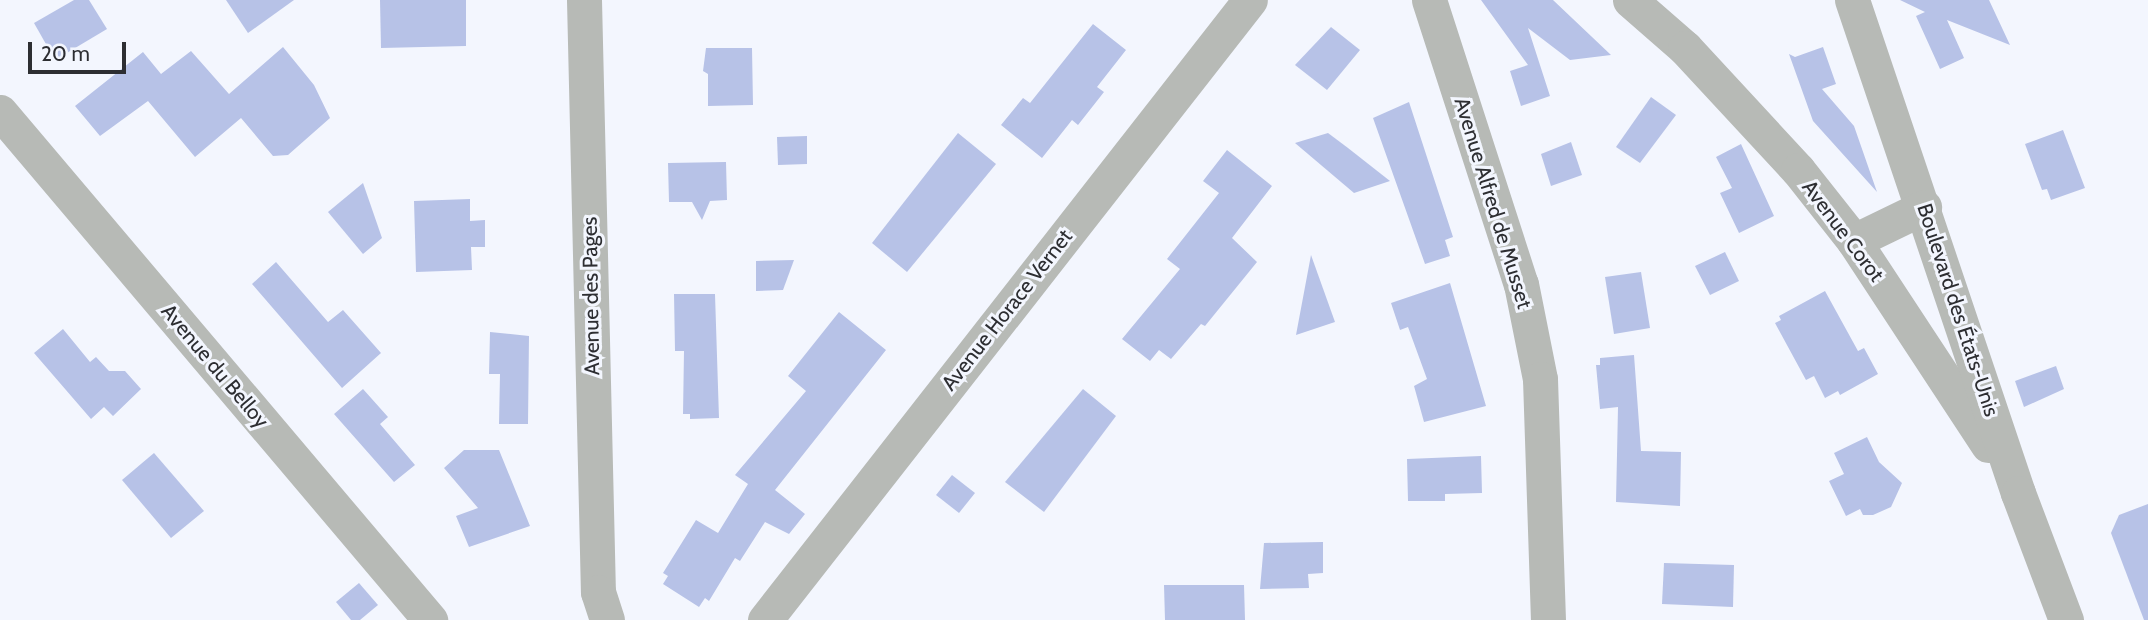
<!DOCTYPE html>
<meta charset="utf-8">
<style>
body{margin:0}
#map{position:relative;width:2148px;height:620px;overflow:hidden;background:#f3f6fe;font-family:Cabin,sans-serif}
div>[style]{position:absolute}
.building>*{inset:0;background:#b7c2e7}
.minor>*{height:35px;margin:-17.5px;padding:0 17.5px;transform-origin:17.5px;border-radius:17.5px;background:#b7bab6}
span{translate:-50% -50%;white-space:nowrap;text-align:center;line-height:1.15;-webkit-text-stroke:6px #f3f6fe;paint-order:stroke}
.street-label{font-size:21px;color:#2d2e32}
.scale{position:absolute;left:28px;top:42px;width:98px;height:32px;box-sizing:border-box;border:4px solid #2d2e32;border-top:0;padding-left:9px;font-size:21px;line-height:24px;white-space:nowrap;color:#2d2e32;-webkit-text-stroke:5px #f3f6fe;paint-order:stroke}
</style>
<div id="map">
<div class="building">
<div style="clip-path:polygon(74px 0,89px 0,107px 29px,55px 60px,34px 23px)"></div>
<div style="clip-path:polygon(226px 0,294px 0,248px 33px)"></div>
<div style="clip-path:polygon(380px 0,466px 0,466px 46px,381px 48px)"></div>
<div style="clip-path:polygon(1481px 0,1553px 0,1611px 55px,1570px 60px,1528px 28px,1550px 96px,1521px 106px,1510px 71px,1528px 65px)"></div>
<div style="clip-path:polygon(1900px 0,1989px 0,2010px 45px,1947px 20px,1964px 58px,1940px 69px,1916px 16px,1925px 12px)"></div>
<div style="clip-path:polygon(1093px 24px,1126px 50px,1097px 87px,1104px 92px,1078px 125px,1072px 120px,1042px 158px,1001px 125px,1023px 98px,1030px 103px)"></div>
<div style="clip-path:polygon(1331px 27px,1360px 50px,1327px 90px,1295px 65px)"></div>
<div style="clip-path:polygon(283px 47px,314px 85px,330px 118px,288px 155px,273px 156px,241px 118px,195px 157px,148px 101px,100px 136px,75px 106px,143px 52px,161px 74px,191px 51px,229px 94px)"></div>
<div style="clip-path:polygon(1823px 47px,1836px 84px,1822px 89px,1854px 126px,1877px 192px,1813px 121px,1789px 54px,1795px 57px)"></div>
<div style="clip-path:polygon(706px 48px,752px 48px,753px 105px,708px 106px,708px 74px,703px 71px)"></div>
<div style="clip-path:polygon(1651px 97px,1676px 115px,1640px 163px,1616px 147px)"></div>
<div style="clip-path:polygon(1409px 102px,1453px 237px,1445px 240px,1450px 256px,1425px 264px,1373px 118px)"></div>
<div style="clip-path:polygon(2063px 130px,2085px 188px,2051px 200px,2047px 189px,2042px 190px,2025px 144px)"></div>
<div style="clip-path:polygon(958px 133px,996px 164px,907px 272px,872px 243px)"></div>
<div style="clip-path:polygon(1328px 133px,1348px 148px,1390px 181px,1354px 193px,1295px 143px)"></div>
<div style="clip-path:polygon(807px 136px,807px 164px,778px 165px,777px 137px)"></div>
<div style="clip-path:polygon(1571px 142px,1582px 175px,1551px 186px,1541px 154px)"></div>
<div style="clip-path:polygon(1741px 144px,1774px 216px,1739px 233px,1720px 193px,1732px 188px,1716px 157px)"></div>
<div style="clip-path:polygon(1227px 150px,1272px 186px,1232px 238px,1257px 262px,1205px 326px,1201px 324px,1171px 359px,1159px 350px,1150px 361px,1122px 339px,1180px 269px,1167px 259px,1219px 193px,1203px 181px)"></div>
<div style="clip-path:polygon(726px 162px,727px 200px,710px 201px,702px 220px,692px 202px,669px 202px,668px 163px)"></div>
<div style="clip-path:polygon(363px 183px,382px 238px,363px 254px,328px 212px)"></div>
<div style="clip-path:polygon(470px 199px,470px 221px,485px 220px,485px 247px,471px 247px,472px 270px,416px 272px,414px 201px)"></div>
<div style="clip-path:polygon(1725px 252px,1739px 281px,1710px 295px,1695px 266px)"></div>
<div style="clip-path:polygon(1311px 255px,1335px 322px,1296px 335px)"></div>
<div style="clip-path:polygon(794px 260px,783px 290px,756px 291px,756px 261px)"></div>
<div style="clip-path:polygon(276px 262px,328px 322px,343px 310px,381px 353px,342px 388px,252px 284px)"></div>
<div style="clip-path:polygon(1641px 272px,1650px 328px,1614px 334px,1605px 277px)"></div>
<div style="clip-path:polygon(1450px 283px,1486px 406px,1424px 422px,1414px 386px,1427px 379px,1408px 327px,1400px 330px,1391px 303px)"></div>
<div style="clip-path:polygon(1825px 291px,1858px 351px,1864px 348px,1878px 374px,1840px 395px,1838px 391px,1825px 398px,1814px 376px,1806px 380px,1775px 323px,1781px 320px,1779px 316px)"></div>
<div style="clip-path:polygon(674px 294px,715px 294px,719px 418px,690px 419px,690px 414px,683px 414px,684px 351px,675px 351px)"></div>
<div style="clip-path:polygon(839px 312px,886px 350px,775px 490px,805px 514px,789px 534px,765px 522px,740px 561px,735px 558px,709px 601px,705px 598px,699px 607px,663px 584px,668px 576px,663px 573px,696px 520px,718px 533px,748px 484px,735px 475px,806px 391px,788px 376px)"></div>
<div style="clip-path:polygon(63px 329px,90px 362px,96px 357px,109px 371px,125px 371px,141px 389px,113px 416px,104px 407px,91px 419px,34px 353px)"></div>
<div style="clip-path:polygon(490px 332px,529px 336px,528px 424px,499px 424px,500px 374px,489px 374px)"></div>
<div style="clip-path:polygon(1634px 355px,1641px 451px,1681px 452px,1680px 506px,1616px 502px,1618px 407px,1600px 409px,1596px 365px,1600px 365px,1600px 358px)"></div>
<div style="clip-path:polygon(2056px 366px,2064px 389px,2024px 407px,2015px 381px)"></div>
<div style="clip-path:polygon(363px 389px,388px 417px,380px 424px,415px 465px,394px 482px,334px 414px)"></div>
<div style="clip-path:polygon(1083px 389px,1116px 416px,1044px 512px,1005px 482px)"></div>
<div style="clip-path:polygon(1867px 437px,1879px 462px,1902px 483px,1891px 507px,1873px 515px,1863px 515px,1860px 509px,1846px 516px,1829px 481px,1844px 474px,1834px 453px)"></div>
<div style="clip-path:polygon(464px 450px,499px 450px,530px 526px,469px 547px,456px 516px,478px 508px,444px 468px)"></div>
<div style="clip-path:polygon(154px 453px,204px 511px,171px 538px,122px 480px)"></div>
<div style="clip-path:polygon(1481px 456px,1482px 493px,1445px 494px,1445px 501px,1408px 501px,1407px 459px)"></div>
<div style="clip-path:polygon(952px 475px,975px 493px,959px 513px,936px 495px)"></div>
<div style="clip-path:polygon(2148px 504px,2148px 620px,2144px 620px,2111px 533px,2119px 515px)"></div>
<div style="clip-path:polygon(1323px 542px,1323px 573px,1308px 574px,1309px 588px,1260px 589px,1264px 543px)"></div>
<div style="clip-path:polygon(1664px 563px,1734px 565px,1733px 607px,1662px 604px)"></div>
<div style="clip-path:polygon(359px 583px,378px 605px,360px 620px,351px 620px,336px 602px)"></div>
<div style="clip-path:polygon(1164px 585px,1244px 585px,1245px 620px,1165px 620px)"></div>
</div>
<div class="minor">
<div style="left:584px;top:0;width:592px;rotate:88.65deg"></div>
<div style="left:598px;top:592px;width:29px;rotate:72deg"></div>
<div style="left:1429px;top:0;width:299px;rotate:72.1deg"></div>
<div style="left:1521px;top:284px;width:97px;rotate:78.7deg"></div>
<div style="left:1540px;top:379px;width:241px;rotate:88.1deg"></div>
<div style="left:1630px;top:0;width:73px;rotate:41.1deg"></div>
<div style="left:1685px;top:48px;width:166px;rotate:47.2deg"></div>
<div style="left:1798px;top:170px;width:90px;rotate:51.7deg"></div>
<div style="left:1854px;top:241px;width:244px;rotate:56.7deg"></div>
<div style="left:1852px;top:0;width:520px;rotate:71.39deg"></div>
<div style="left:2018px;top:493px;width:136px;rotate:69.3deg"></div>
<div style="left:0;top:112px;width:666px;rotate:49.75deg"></div>
<div style="left:1854px;top:241px;width:78px;rotate:-25.9deg"></div>
<div style="left:765px;top:620px;width:787px;rotate:-51.97deg"></div>
</div>
<div class="street-label">
<span style="left:1493px;top:203px;rotate:73deg">Avenue Alfred de Musset</span>
<span style="left:1843px;top:231px;rotate:53deg">Avenue Corot</span>
<span style="left:591px;top:296px;rotate:-91deg">Avenue des Pages</span>
<span style="left:1007px;top:310px;rotate:-52deg">Avenue Horace Vernet</span>
<span style="left:1958px;top:310px;rotate:72deg">Boulevard des États-Unis</span>
<span style="left:215px;top:366px;rotate:50deg">Avenue du Belloy</span>
</div>
<div class="scale">20 m</div>
</div>
